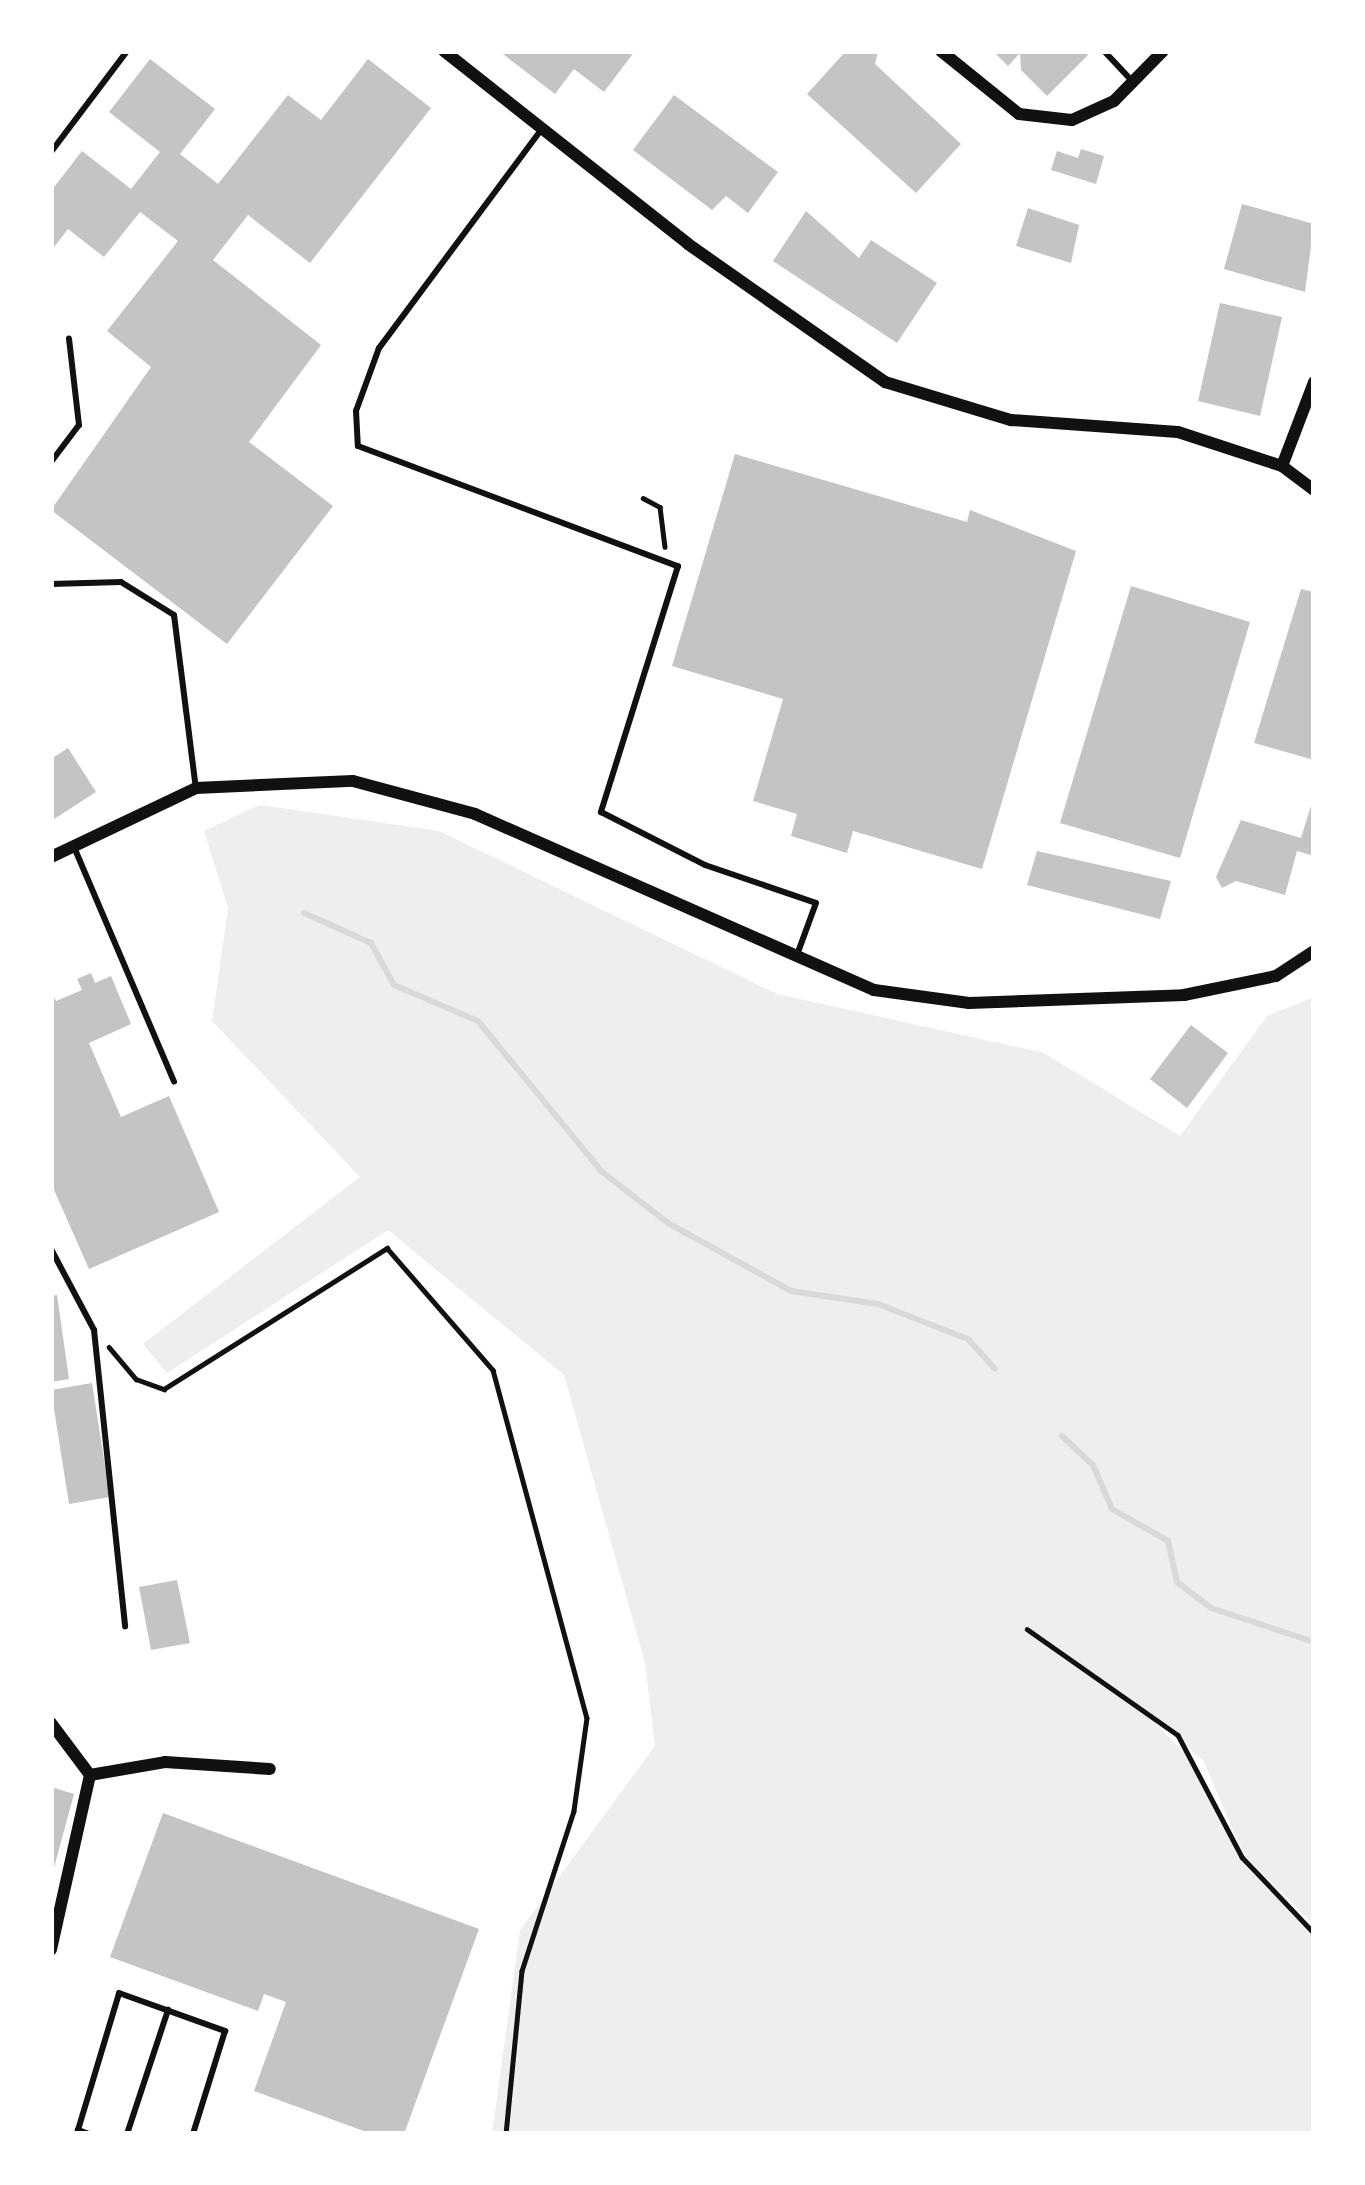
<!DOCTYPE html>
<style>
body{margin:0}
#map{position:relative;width:1365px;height:2185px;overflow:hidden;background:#fff;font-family:"PT Sans",sans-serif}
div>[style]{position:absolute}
.green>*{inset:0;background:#eee}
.stream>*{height:6px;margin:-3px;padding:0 3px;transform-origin:3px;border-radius:3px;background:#d9d9d9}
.building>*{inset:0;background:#c4c4c4}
.path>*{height:4.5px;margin:-2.25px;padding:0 2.25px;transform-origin:2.25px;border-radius:2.25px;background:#111}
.service>*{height:6px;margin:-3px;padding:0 3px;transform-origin:3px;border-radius:3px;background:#111}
.minor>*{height:12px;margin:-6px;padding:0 6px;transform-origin:6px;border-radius:6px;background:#111}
span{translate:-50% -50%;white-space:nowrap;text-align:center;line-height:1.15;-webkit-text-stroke:12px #fff;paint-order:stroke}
.frame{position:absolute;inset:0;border:54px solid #fff;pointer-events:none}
</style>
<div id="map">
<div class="green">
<div style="clip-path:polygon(260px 805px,439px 831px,777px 994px,1044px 1053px,1180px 1136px,1267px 1016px,1314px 997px,1314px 1925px,1244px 1855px,1203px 1760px,1141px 1708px,1196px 1765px,1239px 1859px,1314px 1937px,1314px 2134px,492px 2134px,520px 1930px,655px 1746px,645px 1663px,564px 1375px,388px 1230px,167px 1373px,143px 1344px,360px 1177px,212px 1021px,228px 908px,204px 831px)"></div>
</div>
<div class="stream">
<div style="left:304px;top:913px;width:73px;rotate:24.1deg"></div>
<div style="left:371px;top:943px;width:48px;rotate:61.3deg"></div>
<div style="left:394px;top:985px;width:91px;rotate:23.2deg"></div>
<div style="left:478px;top:1021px;width:194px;rotate:50.6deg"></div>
<div style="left:601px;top:1171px;width:85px;rotate:37.8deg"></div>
<div style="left:668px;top:1223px;width:141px;rotate:28.9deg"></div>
<div style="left:791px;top:1291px;width:88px;rotate:8.5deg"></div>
<div style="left:878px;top:1304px;width:97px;rotate:21.3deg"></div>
<div style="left:968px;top:1339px;width:40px;rotate:48deg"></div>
<div style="left:1062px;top:1436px;width:42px;rotate:43.1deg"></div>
<div style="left:1093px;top:1465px;width:48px;rotate:66.6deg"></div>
<div style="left:1112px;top:1509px;width:64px;rotate:29.7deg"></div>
<div style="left:1168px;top:1541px;width:42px;rotate:77.6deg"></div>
<div style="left:1177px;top:1582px;width:43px;rotate:37.4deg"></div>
<div style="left:1211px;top:1608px;width:108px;rotate:18.3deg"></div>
</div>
<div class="building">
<div style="clip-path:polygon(499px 51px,635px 51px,604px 92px,574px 69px,555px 94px)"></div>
<div style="clip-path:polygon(846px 51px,878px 51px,875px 64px,961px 144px,916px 193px,807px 94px)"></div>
<div style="clip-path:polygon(993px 51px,1084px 51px,1088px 55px,1047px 96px,1021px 70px,1020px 53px,1008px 66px)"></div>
<div style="clip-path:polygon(150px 59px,215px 109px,180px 154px,218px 184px,288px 95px,321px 120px,368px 59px,431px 108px,310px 263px,248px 215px,213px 260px,321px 345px,249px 442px,333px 506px,227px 644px,51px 510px,151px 367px,107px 331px,178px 241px,140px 212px,104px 257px,68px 229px,51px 251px,51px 191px,82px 151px,131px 189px,160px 152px,109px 112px)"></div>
<div style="clip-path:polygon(674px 95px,778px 172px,748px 213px,726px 196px,712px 210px,633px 150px)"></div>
<div style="clip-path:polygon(1081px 149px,1104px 156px,1096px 184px,1051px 170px,1057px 151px,1078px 158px)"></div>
<div style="clip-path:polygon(1242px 204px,1314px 224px,1305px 292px,1224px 269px)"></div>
<div style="clip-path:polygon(1028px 208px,1079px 225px,1071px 263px,1016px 246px)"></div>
<div style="clip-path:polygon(806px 211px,859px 258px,871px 240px,937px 283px,897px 343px,773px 261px)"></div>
<div style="clip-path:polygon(1220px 303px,1282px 317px,1260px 416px,1198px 401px)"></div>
<div style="clip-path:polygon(735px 454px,967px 522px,970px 510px,1076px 551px,982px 869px,853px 831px,847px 853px,791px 836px,797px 814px,753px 801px,783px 699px,672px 666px)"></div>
<div style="clip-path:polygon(1131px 586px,1250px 622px,1180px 858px,1060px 823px)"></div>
<div style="clip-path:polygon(1301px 589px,1314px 592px,1314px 760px,1254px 743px)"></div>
<div style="clip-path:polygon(68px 748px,96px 792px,51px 821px,51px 759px)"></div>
<div style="clip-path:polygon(1314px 796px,1314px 856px,1297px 851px,1285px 895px,1236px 881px,1222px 888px,1216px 877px,1241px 820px,1301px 838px)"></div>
<div style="clip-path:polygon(1037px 851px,1171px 881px,1160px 919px,1027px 885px)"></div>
<div style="clip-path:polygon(91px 973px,95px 983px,111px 976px,131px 1024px,89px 1043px,121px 1117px,169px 1096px,219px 1212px,89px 1269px,51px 1183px,51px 991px,56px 1001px,82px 990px,77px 979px)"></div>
<div style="clip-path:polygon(1191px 1025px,1228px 1053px,1187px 1108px,1150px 1079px)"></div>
<div style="clip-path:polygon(57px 1295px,69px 1379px,51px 1382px,51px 1296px)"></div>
<div style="clip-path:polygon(92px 1383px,110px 1497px,69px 1504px,51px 1390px)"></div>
<div style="clip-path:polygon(177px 1580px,190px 1643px,151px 1650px,139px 1587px)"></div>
<div style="clip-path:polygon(51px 1787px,74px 1794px,52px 1875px,51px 1875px)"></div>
<div style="clip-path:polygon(163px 1813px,479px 1929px,404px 2134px,372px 2134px,254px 2091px,286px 2002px,264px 1994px,258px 2011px,110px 1957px)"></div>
</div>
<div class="path">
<div style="left:643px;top:498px;width:19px;rotate:28deg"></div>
<div style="left:660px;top:507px;width:40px;rotate:82.9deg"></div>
<div style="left:109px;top:1347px;width:42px;rotate:49.8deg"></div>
<div style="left:136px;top:1379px;width:30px;rotate:20deg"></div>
<div style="left:164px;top:1389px;width:264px;rotate:-32.3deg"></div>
<div style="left:387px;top:1248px;width:162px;rotate:49deg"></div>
<div style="left:493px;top:1370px;width:360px;rotate:74.9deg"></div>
<div style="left:587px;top:1718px;width:94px;rotate:98deg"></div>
<div style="left:574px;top:1811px;width:168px;rotate:108deg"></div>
<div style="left:522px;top:1971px;width:164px;rotate:95.6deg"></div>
<div style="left:1027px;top:1629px;width:184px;rotate:35.1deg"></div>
<div style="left:1178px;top:1735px;width:138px;rotate:62.3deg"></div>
<div style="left:1242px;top:1857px;width:105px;rotate:46.5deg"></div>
</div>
<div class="service">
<div style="left:1104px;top:51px;width:42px;rotate:46.9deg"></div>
<div style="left:541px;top:130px;width:272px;rotate:126.6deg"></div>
<div style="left:379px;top:348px;width:67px;rotate:110.1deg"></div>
<div style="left:356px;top:411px;width:35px;rotate:87deg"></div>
<div style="left:358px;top:446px;width:342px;rotate:20.6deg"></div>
<div style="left:678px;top:566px;width:258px;rotate:107.4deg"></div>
<div style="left:601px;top:812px;width:117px;rotate:27deg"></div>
<div style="left:705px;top:865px;width:117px;rotate:18.9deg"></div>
<div style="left:816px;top:903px;width:55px;rotate:110.1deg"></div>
<div style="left:51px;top:152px;width:126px;rotate:-53deg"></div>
<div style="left:51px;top:462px;width:46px;rotate:-52.9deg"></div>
<div style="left:79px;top:425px;width:87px;rotate:-96.6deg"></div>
<div style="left:51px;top:584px;width:70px;rotate:-1.6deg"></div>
<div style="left:121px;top:582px;width:62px;rotate:31.9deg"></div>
<div style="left:174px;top:615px;width:174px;rotate:82.8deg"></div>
<div style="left:74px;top:847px;width:255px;rotate:66.9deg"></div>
<div style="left:51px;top:1249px;width:92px;rotate:62deg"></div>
<div style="left:94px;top:1330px;width:298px;rotate:84deg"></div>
<div style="left:89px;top:2134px;width:12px;rotate:-160deg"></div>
<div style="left:78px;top:2130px;width:143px;rotate:-73.3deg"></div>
<div style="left:119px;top:1993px;width:113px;rotate:19.7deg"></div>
<div style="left:225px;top:2031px;width:108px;rotate:107.3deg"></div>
<div style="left:127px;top:2134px;width:131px;rotate:-71.7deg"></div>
</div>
<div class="minor">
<div style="left:444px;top:51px;width:311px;rotate:38.3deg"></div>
<div style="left:688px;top:244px;width:241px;rotate:35deg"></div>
<div style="left:885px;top:382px;width:132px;rotate:16.8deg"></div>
<div style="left:1011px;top:420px;width:167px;rotate:4.1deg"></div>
<div style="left:1178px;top:432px;width:109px;rotate:18.1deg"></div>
<div style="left:1282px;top:466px;width:40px;rotate:37deg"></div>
<div style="left:941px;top:51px;width:100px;rotate:38.9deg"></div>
<div style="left:1019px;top:114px;width:53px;rotate:6.5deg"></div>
<div style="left:1072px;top:120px;width:46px;rotate:-24.3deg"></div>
<div style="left:1114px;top:101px;width:70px;rotate:-45.6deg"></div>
<div style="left:1282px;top:466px;width:90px;rotate:-69.1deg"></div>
<div style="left:51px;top:857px;width:161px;rotate:-25.4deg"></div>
<div style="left:196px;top:788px;width:157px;rotate:-2.6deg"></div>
<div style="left:353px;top:781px;width:126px;rotate:15.1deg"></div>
<div style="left:475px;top:814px;width:436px;rotate:23.8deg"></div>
<div style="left:874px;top:990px;width:96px;rotate:7.8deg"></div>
<div style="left:969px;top:1003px;width:215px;rotate:-2.1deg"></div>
<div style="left:1184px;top:995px;width:94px;rotate:-11.7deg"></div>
<div style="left:1276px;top:976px;width:45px;rotate:-33.3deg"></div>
<div style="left:51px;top:1723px;width:65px;rotate:53.1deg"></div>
<div style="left:90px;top:1775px;width:179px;rotate:102.6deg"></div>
<div style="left:90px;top:1775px;width:76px;rotate:-9.8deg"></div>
<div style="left:165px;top:1762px;width:105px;rotate:3.8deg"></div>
</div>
<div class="frame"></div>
</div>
